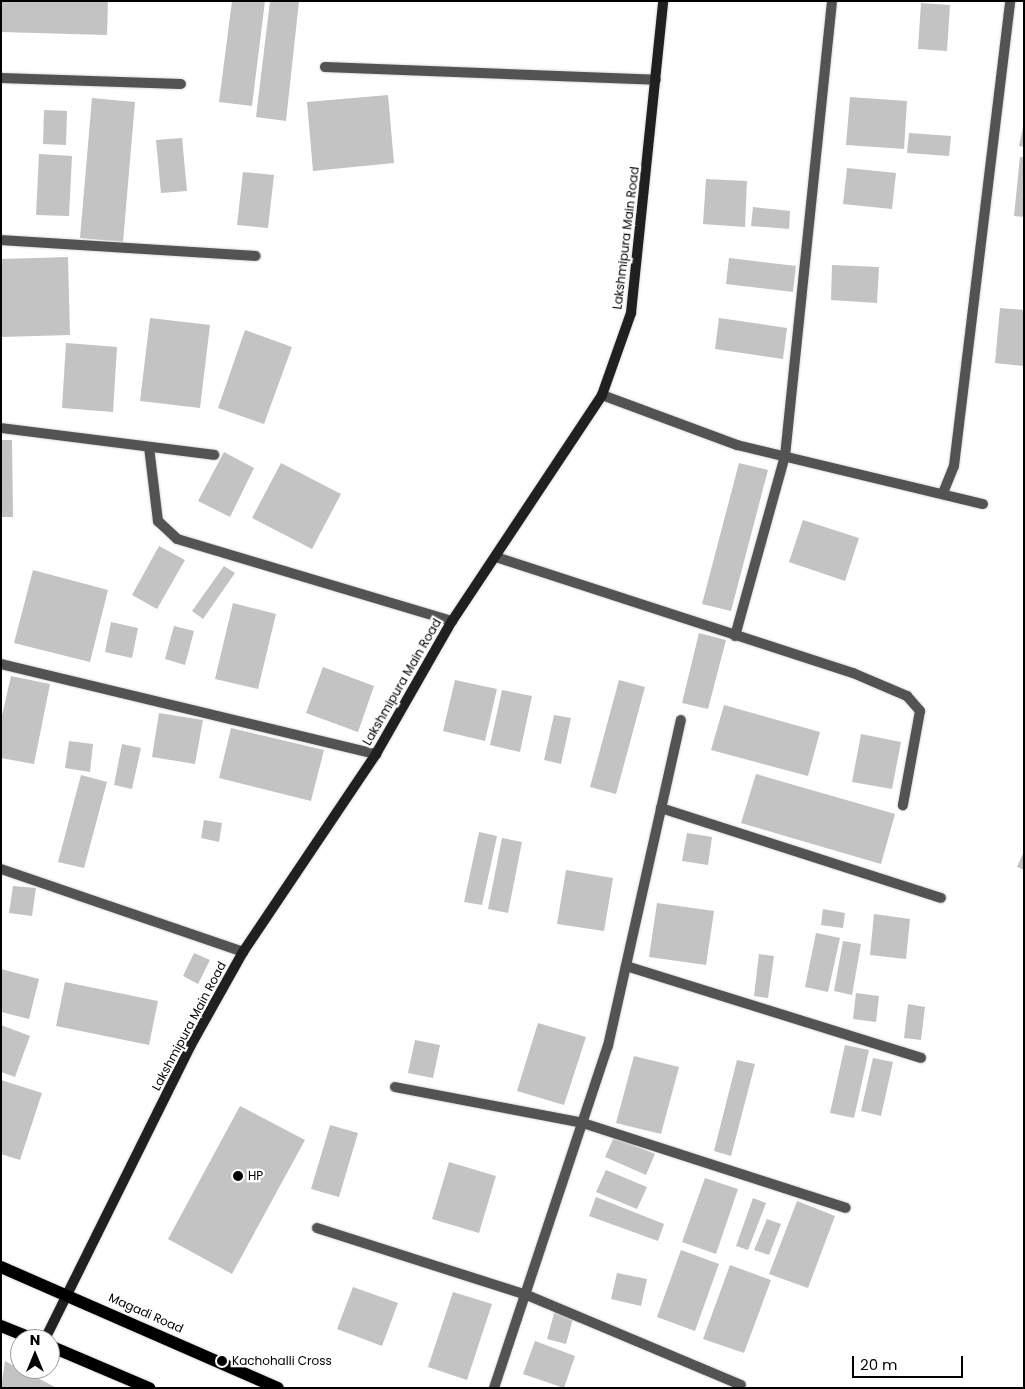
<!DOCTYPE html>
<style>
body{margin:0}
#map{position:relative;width:1025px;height:1389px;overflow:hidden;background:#fff;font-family:Poppins,sans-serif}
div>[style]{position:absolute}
.building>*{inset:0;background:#c3c3c3}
.roads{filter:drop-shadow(0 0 1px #dbdbdb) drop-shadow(0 0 1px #dbdbdb)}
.lane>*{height:10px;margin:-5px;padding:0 5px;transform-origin:5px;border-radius:5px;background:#535353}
.street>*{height:10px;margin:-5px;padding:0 5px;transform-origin:5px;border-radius:5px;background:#535353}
.secondary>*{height:10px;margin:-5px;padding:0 5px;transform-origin:5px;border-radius:5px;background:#202020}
.primary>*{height:12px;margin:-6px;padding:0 6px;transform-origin:6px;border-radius:6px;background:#000}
.dots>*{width:14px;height:14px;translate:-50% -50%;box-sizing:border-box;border:2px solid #fff;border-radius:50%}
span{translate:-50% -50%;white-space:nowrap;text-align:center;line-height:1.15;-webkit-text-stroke:4.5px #fff;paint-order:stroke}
.street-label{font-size:12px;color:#000}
.poi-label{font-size:12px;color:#000}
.left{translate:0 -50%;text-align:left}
.frame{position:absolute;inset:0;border:2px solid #000;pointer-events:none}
.north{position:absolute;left:10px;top:1329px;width:50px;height:50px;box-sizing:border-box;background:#fff;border:1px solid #999;border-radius:50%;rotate:0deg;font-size:14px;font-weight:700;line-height:20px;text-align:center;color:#000}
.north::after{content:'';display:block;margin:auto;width:18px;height:22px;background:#000;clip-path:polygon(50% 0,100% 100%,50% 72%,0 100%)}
.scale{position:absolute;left:852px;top:1356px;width:111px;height:22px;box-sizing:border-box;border:2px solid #000;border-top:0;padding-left:6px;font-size:15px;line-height:18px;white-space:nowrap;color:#000;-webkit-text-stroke:4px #fff;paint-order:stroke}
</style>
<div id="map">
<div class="building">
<div style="clip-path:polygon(1px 1px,108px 1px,107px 35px,1px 32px)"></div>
<div style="clip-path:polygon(232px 1px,265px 1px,252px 106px,219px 102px)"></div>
<div style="clip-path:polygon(270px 1px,299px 1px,286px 121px,256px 117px)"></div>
<div style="clip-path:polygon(921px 3px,950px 5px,947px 51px,918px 49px)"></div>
<div style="clip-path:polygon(388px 95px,394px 163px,313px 171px,307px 102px)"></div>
<div style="clip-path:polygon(850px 97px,907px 101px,904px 149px,846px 145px)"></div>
<div style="clip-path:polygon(92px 98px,135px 102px,123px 242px,80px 238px)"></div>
<div style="clip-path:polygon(44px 110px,67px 111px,66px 145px,43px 144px)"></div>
<div style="clip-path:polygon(1024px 122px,1024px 147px,1019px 146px)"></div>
<div style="clip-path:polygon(909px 133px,951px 136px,949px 156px,907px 153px)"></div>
<div style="clip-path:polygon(182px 138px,187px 191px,161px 193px,156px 140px)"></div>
<div style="clip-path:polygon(39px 154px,72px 156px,69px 216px,36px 215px)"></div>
<div style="clip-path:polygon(1020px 157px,1024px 157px,1024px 217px,1014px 216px)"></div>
<div style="clip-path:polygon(847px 168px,896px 173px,892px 209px,843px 204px)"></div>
<div style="clip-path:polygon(243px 172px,274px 175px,268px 228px,237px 225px)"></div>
<div style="clip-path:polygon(706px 179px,747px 181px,745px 227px,703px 224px)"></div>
<div style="clip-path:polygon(753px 207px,790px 211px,789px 229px,751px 226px)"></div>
<div style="clip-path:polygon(68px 257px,70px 335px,1px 337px,1px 259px)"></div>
<div style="clip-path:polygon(729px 258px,796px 266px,793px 292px,726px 284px)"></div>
<div style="clip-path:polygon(832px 265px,879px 267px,877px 303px,831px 300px)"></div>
<div style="clip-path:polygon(1000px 308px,1024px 310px,1024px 366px,995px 363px)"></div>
<div style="clip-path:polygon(150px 318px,210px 325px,200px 408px,140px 401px)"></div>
<div style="clip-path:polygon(719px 318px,787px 328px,783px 359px,715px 349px)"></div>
<div style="clip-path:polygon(245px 330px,292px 347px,264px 424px,218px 408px)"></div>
<div style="clip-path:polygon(66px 343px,117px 347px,113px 412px,62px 408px)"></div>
<div style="clip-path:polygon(1px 440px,12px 440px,13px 517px,1px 517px)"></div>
<div style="clip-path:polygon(224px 452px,254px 468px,230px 517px,198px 501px)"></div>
<div style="clip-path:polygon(281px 463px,341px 494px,312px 549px,252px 518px)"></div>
<div style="clip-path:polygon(739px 463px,768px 470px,731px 611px,702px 604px)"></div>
<div style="clip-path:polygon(803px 520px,859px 538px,845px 581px,789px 562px)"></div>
<div style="clip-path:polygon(159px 546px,185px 560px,157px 609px,132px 595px)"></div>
<div style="clip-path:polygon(224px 566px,235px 573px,203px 619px,192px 611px)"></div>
<div style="clip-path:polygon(33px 570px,108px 590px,90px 662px,14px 643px)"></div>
<div style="clip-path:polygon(233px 603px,276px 614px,258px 689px,215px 679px)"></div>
<div style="clip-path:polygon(111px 622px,138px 628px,132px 658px,105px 652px)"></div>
<div style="clip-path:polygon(174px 626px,194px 631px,185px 665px,165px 659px)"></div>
<div style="clip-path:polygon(699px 633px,726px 640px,708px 709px,682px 703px)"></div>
<div style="clip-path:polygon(323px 667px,374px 686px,358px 732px,306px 713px)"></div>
<div style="clip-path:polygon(11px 676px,50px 684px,34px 764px,1px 758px,1px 720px)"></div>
<div style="clip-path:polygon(455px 680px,497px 689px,485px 741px,443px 731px)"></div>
<div style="clip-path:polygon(619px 680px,645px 687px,616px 794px,590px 787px)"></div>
<div style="clip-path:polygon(502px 690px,532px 696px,520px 752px,490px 745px)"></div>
<div style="clip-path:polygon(724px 705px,820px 732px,808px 776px,711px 750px)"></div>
<div style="clip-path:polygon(159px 713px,203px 720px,195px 764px,152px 757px)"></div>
<div style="clip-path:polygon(554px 715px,571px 718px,561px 764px,544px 760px)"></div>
<div style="clip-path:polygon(231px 728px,324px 750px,311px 801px,219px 778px)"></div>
<div style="clip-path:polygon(861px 734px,901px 742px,892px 789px,852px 782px)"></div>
<div style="clip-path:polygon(69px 741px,93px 744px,90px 772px,65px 768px)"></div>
<div style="clip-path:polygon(122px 744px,141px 748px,132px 789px,114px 785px)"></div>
<div style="clip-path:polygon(756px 774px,895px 814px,881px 864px,741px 823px)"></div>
<div style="clip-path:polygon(81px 775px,107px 782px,84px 868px,58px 862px)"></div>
<div style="clip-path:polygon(204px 820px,222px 823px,219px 842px,201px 838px)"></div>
<div style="clip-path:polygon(479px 832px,497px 836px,482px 905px,464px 902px)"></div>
<div style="clip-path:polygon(687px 833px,712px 837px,708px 865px,682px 861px)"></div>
<div style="clip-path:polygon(502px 838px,522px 842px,508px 913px,488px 909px)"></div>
<div style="clip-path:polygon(1024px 851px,1024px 870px,1017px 867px)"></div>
<div style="clip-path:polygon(566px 870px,613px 878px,604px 931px,557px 924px)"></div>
<div style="clip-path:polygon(13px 886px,36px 888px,32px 916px,9px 913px)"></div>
<div style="clip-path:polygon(657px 903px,714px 911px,706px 965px,649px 957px)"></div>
<div style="clip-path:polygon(823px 909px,845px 913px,843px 928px,821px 925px)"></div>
<div style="clip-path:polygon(874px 914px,910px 919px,906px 959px,870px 955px)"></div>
<div style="clip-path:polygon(816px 933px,840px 938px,828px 992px,805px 987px)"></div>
<div style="clip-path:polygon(843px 941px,861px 944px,852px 995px,834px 991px)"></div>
<div style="clip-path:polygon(194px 953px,210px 960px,198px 984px,183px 976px)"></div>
<div style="clip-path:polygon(759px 954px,774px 956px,768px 998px,754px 996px)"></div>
<div style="clip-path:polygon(1px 969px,39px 979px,29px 1019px,1px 1012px)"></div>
<div style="clip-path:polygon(65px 982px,158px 1001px,149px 1045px,56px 1026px)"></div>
<div style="clip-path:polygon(856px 993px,879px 996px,876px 1022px,853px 1019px)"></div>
<div style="clip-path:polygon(908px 1004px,925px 1007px,921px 1040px,904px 1038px)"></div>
<div style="clip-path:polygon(538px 1023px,586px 1037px,564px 1105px,517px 1091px)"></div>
<div style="clip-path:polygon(1px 1025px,30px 1036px,15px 1077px,1px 1072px)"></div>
<div style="clip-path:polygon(415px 1040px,440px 1045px,433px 1078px,408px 1073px)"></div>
<div style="clip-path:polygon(845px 1045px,869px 1050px,854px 1118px,830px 1113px)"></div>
<div style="clip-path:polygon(634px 1056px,679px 1067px,661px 1134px,616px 1123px)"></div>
<div style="clip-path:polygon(873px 1058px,893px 1062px,881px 1116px,861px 1111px)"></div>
<div style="clip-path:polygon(737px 1060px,755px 1064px,731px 1156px,714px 1151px)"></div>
<div style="clip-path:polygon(1px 1080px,42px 1093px,20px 1160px,1px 1154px)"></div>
<div style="clip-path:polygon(240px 1106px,305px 1140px,232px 1274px,168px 1239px)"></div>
<div style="clip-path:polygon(330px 1125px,358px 1133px,339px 1197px,311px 1189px)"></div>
<div style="clip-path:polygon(614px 1137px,655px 1154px,646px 1175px,605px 1157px)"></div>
<div style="clip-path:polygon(449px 1162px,496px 1176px,479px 1233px,432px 1219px)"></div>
<div style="clip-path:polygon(606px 1170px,647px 1187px,637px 1209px,596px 1192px)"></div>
<div style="clip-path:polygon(705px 1178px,738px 1189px,716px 1254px,682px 1242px)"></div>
<div style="clip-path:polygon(596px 1197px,664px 1224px,658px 1241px,589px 1216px)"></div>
<div style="clip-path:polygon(753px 1198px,766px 1203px,748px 1250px,736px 1246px)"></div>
<div style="clip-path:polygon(797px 1201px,835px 1216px,808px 1288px,769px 1274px)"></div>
<div style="clip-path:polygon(767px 1219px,781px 1224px,769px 1255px,754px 1250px)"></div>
<div style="clip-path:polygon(681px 1250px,719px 1264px,695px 1331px,657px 1317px)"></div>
<div style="clip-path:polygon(730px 1265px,771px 1280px,744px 1353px,703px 1339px)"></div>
<div style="clip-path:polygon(617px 1273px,647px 1279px,641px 1306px,611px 1299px)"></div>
<div style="clip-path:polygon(353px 1287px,398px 1303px,382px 1346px,337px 1329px)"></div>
<div style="clip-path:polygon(453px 1292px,492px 1304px,467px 1380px,428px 1367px)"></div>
<div style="clip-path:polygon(555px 1310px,574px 1315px,566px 1344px,547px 1339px)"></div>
<div style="clip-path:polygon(535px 1341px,575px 1356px,564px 1388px,523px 1374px)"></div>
<div style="clip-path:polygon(5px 1361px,20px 1369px,57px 1388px,1px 1388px)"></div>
</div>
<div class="roads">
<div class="lane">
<div style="left:325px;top:67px;width:331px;rotate:2.2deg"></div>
</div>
<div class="street">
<div style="left:1px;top:78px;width:180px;rotate:1.9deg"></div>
<div style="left:1px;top:240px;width:255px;rotate:3.6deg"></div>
<div style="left:602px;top:395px;width:144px;rotate:20.3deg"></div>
<div style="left:737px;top:445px;width:253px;rotate:13.5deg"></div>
<div style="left:1px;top:428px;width:215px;rotate:7.2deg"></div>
<div style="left:149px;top:447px;width:75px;rotate:83.1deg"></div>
<div style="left:158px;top:521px;width:26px;rotate:43deg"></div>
<div style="left:177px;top:539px;width:287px;rotate:16.6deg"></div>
<div style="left:943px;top:493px;width:29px;rotate:-68deg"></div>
<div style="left:954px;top:466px;width:468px;rotate:-83.1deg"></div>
<div style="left:496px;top:557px;width:375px;rotate:18deg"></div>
<div style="left:853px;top:673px;width:59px;rotate:23.1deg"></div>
<div style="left:907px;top:696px;width:20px;rotate:49deg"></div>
<div style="left:920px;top:711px;width:96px;rotate:100.3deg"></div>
<div style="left:735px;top:636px;width:187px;rotate:-74.5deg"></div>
<div style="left:785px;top:456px;width:457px;rotate:-84.1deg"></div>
<div style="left:1px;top:664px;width:386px;rotate:13.5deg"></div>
<div style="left:661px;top:808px;width:294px;rotate:17.8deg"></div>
<div style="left:1px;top:869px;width:256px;rotate:18.9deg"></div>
<div style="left:626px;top:966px;width:309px;rotate:17.3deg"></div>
<div style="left:395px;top:1087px;width:191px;rotate:10.8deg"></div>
<div style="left:583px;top:1123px;width:276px;rotate:17.9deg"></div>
<div style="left:317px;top:1228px;width:220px;rotate:17.7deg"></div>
<div style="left:527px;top:1295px;width:232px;rotate:22.8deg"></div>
<div style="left:494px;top:1388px;width:360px;rotate:-71.6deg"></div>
<div style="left:608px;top:1046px;width:334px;rotate:-77.4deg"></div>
</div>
<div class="secondary">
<div style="left:45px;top:1339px;width:328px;rotate:-63.6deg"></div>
<div style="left:191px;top:1045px;width:107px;rotate:-60.8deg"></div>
<div style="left:243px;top:952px;width:239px;rotate:-56.1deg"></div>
<div style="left:376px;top:754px;width:153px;rotate:-60.3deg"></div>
<div style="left:452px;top:621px;width:271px;rotate:-56.4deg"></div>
<div style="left:602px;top:395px;width:87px;rotate:-70.5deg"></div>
<div style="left:631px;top:313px;width:314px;rotate:-84.1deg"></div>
</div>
<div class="primary">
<div style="left:1px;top:1267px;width:302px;rotate:23.6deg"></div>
<div style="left:1px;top:1326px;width:35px;rotate:22deg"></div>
<div style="left:50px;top:1346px;width:108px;rotate:23deg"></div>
</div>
</div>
<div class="dots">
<div style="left:238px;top:1176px;background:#000"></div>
<div style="left:222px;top:1361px;background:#000"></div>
</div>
<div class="street-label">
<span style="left:626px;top:238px;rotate:-83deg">Lakshmipura Main Road</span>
<span style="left:402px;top:682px;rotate:-60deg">Lakshmipura Main Road</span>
<span style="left:189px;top:1026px;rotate:-62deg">Lakshmipura Main Road</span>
<span style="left:146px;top:1313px;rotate:24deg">Magadi Road</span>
</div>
<div class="poi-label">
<span class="left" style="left:248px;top:1176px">HP</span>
<span class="left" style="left:232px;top:1361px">Kachohalli Cross</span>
</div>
<div class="frame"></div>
<div class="north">N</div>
<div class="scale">20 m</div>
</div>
